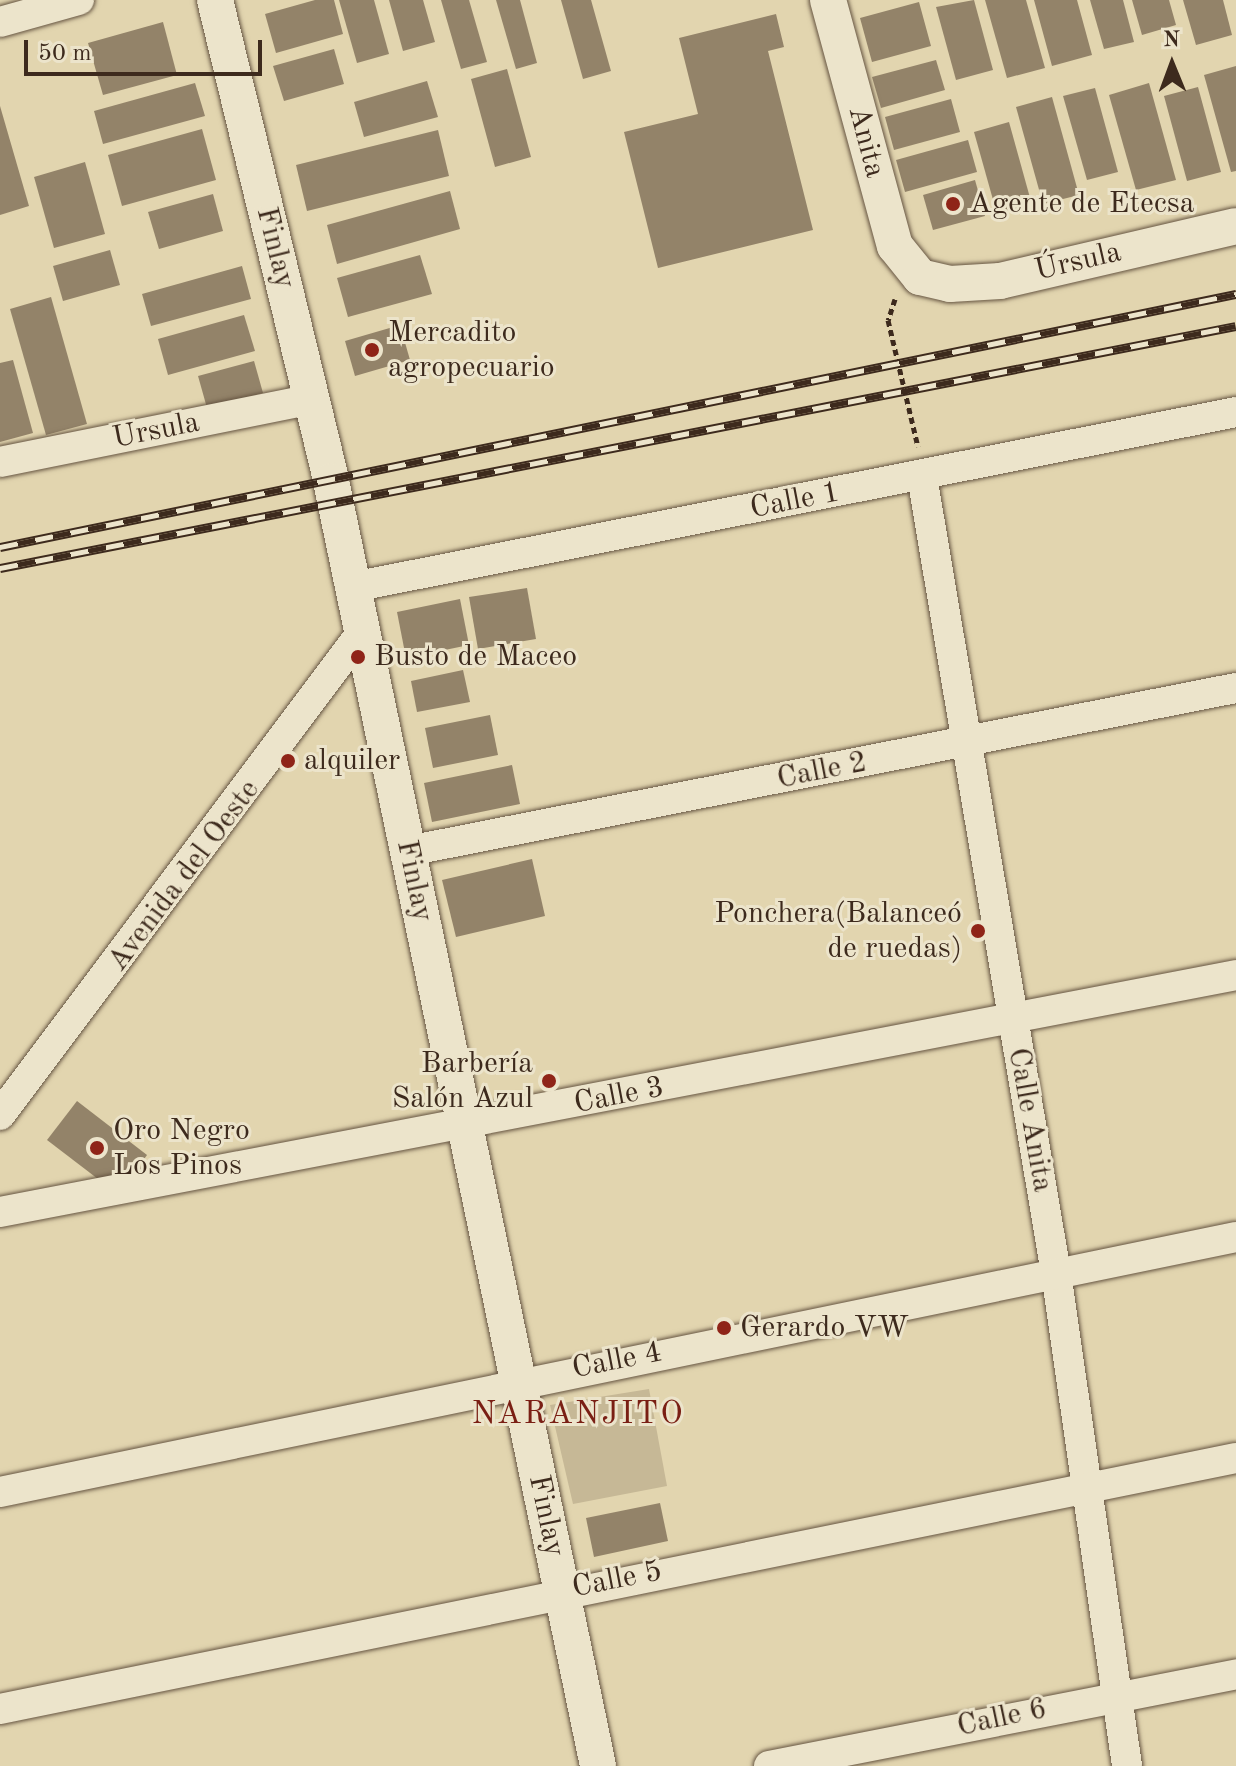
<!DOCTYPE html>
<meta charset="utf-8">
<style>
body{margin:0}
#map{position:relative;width:1236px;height:1766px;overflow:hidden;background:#e2d5af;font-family:"Old Standard TT",serif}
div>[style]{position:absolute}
.green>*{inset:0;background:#c6b896}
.building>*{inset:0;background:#938369}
.path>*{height:5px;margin-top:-2.5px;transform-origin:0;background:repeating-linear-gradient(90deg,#3d2a1d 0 6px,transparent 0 10px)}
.roads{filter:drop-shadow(0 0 2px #665542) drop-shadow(0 0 2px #665542)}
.minor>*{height:30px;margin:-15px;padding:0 15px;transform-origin:15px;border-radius:15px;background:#ece4cb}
.tertiary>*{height:36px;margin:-18px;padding:0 18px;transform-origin:18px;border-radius:18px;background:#ece4cb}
.rail>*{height:9px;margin-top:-4.5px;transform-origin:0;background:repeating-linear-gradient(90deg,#ece4cb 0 18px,#3d2a1d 0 36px);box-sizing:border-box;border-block:2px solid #3d2a1d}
.dots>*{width:22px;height:22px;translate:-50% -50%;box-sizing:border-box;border:4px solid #ece4cb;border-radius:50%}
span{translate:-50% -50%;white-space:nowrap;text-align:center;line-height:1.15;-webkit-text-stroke:6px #ece4cb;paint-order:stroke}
.street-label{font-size:30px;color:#3d2a1d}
.poi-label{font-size:30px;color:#3d2a1d}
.left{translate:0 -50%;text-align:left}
.right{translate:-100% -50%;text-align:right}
.neighbourhood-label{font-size:32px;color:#7a1f14;letter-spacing:2px}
.north{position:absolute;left:1132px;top:24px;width:80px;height:80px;-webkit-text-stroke:6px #ece4cb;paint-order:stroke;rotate:359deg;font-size:22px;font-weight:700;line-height:32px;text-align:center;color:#3d2a1d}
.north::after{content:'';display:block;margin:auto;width:28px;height:36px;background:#3d2a1d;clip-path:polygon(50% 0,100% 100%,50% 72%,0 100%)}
.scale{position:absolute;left:24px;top:40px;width:238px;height:36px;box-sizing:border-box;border:4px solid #3d2a1d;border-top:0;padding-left:10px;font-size:24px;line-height:28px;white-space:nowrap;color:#3d2a1d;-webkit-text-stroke:6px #ece4cb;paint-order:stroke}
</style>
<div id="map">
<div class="green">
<div style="clip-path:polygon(649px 1389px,667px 1486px,573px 1504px,550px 1405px)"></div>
</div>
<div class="building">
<div style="clip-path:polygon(315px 0,334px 0,343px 34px,276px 53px,265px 14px)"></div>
<div style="clip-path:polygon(339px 0,374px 0,389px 54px,357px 63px)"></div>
<div style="clip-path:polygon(389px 0,423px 0,435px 42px,403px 51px)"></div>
<div style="clip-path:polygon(441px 0,469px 0,487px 62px,461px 69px)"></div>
<div style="clip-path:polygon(496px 0,520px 0,537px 63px,516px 69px)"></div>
<div style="clip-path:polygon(561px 0,591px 0,611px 71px,583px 79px)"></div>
<div style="clip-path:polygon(974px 0,993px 70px,956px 80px,936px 7px)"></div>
<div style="clip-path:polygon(985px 0,1026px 0,1045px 68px,1007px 78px)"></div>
<div style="clip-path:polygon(1034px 0,1077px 0,1092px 55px,1052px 66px)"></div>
<div style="clip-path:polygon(1090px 0,1123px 0,1134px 42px,1104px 49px)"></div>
<div style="clip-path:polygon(1132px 0,1169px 0,1176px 25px,1142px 35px)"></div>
<div style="clip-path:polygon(1183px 0,1223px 0,1232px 35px,1196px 45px)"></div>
<div style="clip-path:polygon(919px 2px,931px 46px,872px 62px,860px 18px)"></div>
<div style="clip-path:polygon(776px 14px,784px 47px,768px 51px,813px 230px,658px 268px,624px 132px,698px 114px,679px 38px)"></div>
<div style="clip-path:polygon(163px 22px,177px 75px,103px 95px,88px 43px)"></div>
<div style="clip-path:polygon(334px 49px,344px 84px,284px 101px,273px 66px)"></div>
<div style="clip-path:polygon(936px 60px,945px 90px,881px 108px,872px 77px)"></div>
<div style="clip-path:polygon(1236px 66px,1236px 171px,1231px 172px,1204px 75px)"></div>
<div style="clip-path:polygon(507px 69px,531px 157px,495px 167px,471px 79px)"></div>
<div style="clip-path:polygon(427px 81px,438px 117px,364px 137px,354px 102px)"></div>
<div style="clip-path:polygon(195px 83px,205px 116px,103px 144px,94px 111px)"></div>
<div style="clip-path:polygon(1149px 83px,1176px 180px,1136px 190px,1109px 95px)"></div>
<div style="clip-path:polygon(1198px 87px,1221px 172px,1187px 181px,1164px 96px)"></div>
<div style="clip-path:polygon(1095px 88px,1118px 172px,1087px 180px,1063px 96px)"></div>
<div style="clip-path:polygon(1052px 97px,1079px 195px,1043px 204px,1016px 107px)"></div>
<div style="clip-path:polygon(951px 99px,960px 132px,894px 150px,885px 117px)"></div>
<div style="clip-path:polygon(0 106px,29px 206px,0 215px)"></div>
<div style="clip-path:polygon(1009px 122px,1032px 205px,997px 214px,974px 132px)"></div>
<div style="clip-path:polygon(202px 129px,216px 180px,122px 206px,108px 155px)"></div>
<div style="clip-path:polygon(438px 130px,449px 176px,307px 211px,296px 165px)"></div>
<div style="clip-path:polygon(968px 140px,977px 172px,905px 192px,896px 160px)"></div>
<div style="clip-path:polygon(85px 162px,105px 234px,54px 248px,34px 177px)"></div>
<div style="clip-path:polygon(975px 180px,985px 216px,933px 230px,923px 195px)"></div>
<div style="clip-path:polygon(450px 191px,460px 229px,337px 264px,327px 225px)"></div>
<div style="clip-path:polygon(213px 194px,223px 231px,159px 249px,148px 212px)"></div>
<div style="clip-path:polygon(110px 250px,120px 285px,63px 301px,53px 266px)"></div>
<div style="clip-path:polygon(420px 255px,432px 294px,348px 317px,337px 278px)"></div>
<div style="clip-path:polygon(242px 266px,251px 299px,151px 326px,142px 294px)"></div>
<div style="clip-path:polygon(51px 297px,87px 424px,46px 435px,10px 309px)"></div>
<div style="clip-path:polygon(244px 315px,255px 351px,168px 375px,158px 339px)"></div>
<div style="clip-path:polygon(400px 325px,410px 360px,355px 376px,345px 341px)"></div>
<div style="clip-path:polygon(13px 360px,33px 433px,0 442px,0 363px)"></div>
<div style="clip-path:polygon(254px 361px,263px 393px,207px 408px,198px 376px)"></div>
<div style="clip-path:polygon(527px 588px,536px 639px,478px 649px,469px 597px)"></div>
<div style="clip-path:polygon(460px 599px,469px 645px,406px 658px,397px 612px)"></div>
<div style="clip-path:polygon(463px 670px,470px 702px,417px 712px,411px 681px)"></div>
<div style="clip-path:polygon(490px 715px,498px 755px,433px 768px,425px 728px)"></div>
<div style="clip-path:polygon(512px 765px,520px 804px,432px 822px,424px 783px)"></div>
<div style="clip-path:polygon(532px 859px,545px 916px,456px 937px,442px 880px)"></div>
<div style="clip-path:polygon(77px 1101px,147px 1155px,135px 1172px,98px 1179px,47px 1140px)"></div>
<div style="clip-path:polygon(660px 1503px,668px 1541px,594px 1557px,586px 1518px)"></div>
</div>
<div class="path">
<div style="left:895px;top:299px;width:22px;rotate:108deg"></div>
<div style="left:888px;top:320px;width:130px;rotate:76.7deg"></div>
</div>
<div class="roads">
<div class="minor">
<div style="left:0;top:22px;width:82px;rotate:-15.6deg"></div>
<div style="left:0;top:462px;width:318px;rotate:-11.4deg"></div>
<div style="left:922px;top:476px;width:808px;rotate:80.46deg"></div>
<div style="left:1056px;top:1273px;width:498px;rotate:81.8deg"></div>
<div style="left:353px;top:587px;width:900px;rotate:-11.21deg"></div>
<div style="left:408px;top:851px;width:844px;rotate:-11.14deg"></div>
<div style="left:0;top:1115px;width:604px;rotate:-53.15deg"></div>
<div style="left:0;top:1212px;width:1259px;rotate:-10.85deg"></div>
<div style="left:0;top:1492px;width:1262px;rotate:-11.66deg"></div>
<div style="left:0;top:1709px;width:1261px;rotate:-11.48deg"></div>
<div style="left:769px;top:1766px;width:476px;rotate:-11.1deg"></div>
</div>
<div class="tertiary">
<div style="left:215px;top:0;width:495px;rotate:76.4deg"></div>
<div style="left:331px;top:481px;width:1312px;rotate:78.26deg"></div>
<div style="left:828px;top:0;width:255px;rotate:74.8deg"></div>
<div style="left:895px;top:246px;width:40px;rotate:51deg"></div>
<div style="left:920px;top:277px;width:31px;rotate:13deg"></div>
<div style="left:950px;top:284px;width:50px;rotate:-3.4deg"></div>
<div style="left:1000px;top:281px;width:242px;rotate:-13.1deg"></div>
</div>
</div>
<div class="rail">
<div style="left:0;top:547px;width:1262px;rotate:-11.57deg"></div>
<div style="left:0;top:568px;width:1259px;rotate:-11.08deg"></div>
</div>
<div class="dots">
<div style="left:953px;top:204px;background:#8f2418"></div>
<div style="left:372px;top:350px;background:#8f2418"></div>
<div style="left:358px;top:657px;background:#8f2418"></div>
<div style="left:288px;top:761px;background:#8f2418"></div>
<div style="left:978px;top:931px;background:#8f2418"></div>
<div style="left:549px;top:1081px;background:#8f2418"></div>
<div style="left:97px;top:1148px;background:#8f2418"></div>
<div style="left:724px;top:1328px;background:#8f2418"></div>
</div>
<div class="street-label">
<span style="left:866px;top:142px;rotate:75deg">Anita</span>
<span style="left:275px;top:248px;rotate:76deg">Finlay</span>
<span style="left:1078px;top:262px;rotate:-13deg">Úrsula</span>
<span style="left:156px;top:431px;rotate:-11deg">Ursula</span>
<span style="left:795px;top:501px;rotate:-11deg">Calle 1</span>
<span style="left:822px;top:771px;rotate:-11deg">Calle 2</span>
<span style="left:184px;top:876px;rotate:-53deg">Avenida del Oeste</span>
<span style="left:414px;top:881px;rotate:78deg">Finlay</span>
<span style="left:619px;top:1096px;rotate:-11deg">Calle 3</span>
<span style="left:1030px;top:1120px;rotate:80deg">Calle Anita</span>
<span style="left:617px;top:1361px;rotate:-11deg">Calle 4</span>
<span style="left:546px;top:1516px;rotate:78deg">Finlay</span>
<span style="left:617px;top:1580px;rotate:-11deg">Calle 5</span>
<span style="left:1002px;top:1718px;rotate:-12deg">Calle 6</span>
</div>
<div class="poi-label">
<span class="left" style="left:969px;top:204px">Agente de Etecsa</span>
<span class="left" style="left:388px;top:350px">Mercadito<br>agropecuario</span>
<span class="left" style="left:374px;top:657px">Busto de Maceo</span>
<span class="left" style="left:304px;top:761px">alquiler</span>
<span class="right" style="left:962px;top:931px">Ponchera(Balanceó<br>de ruedas)</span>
<span class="right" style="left:533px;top:1081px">Barbería<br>Salón Azul</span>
<span class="left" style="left:113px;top:1148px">Oro Negro<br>Los Pinos</span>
<span class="left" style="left:740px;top:1328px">Gerardo VW</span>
</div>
<div class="neighbourhood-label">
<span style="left:578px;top:1415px">NARANJITO</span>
</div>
<div class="north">N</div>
<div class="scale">50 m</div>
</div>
